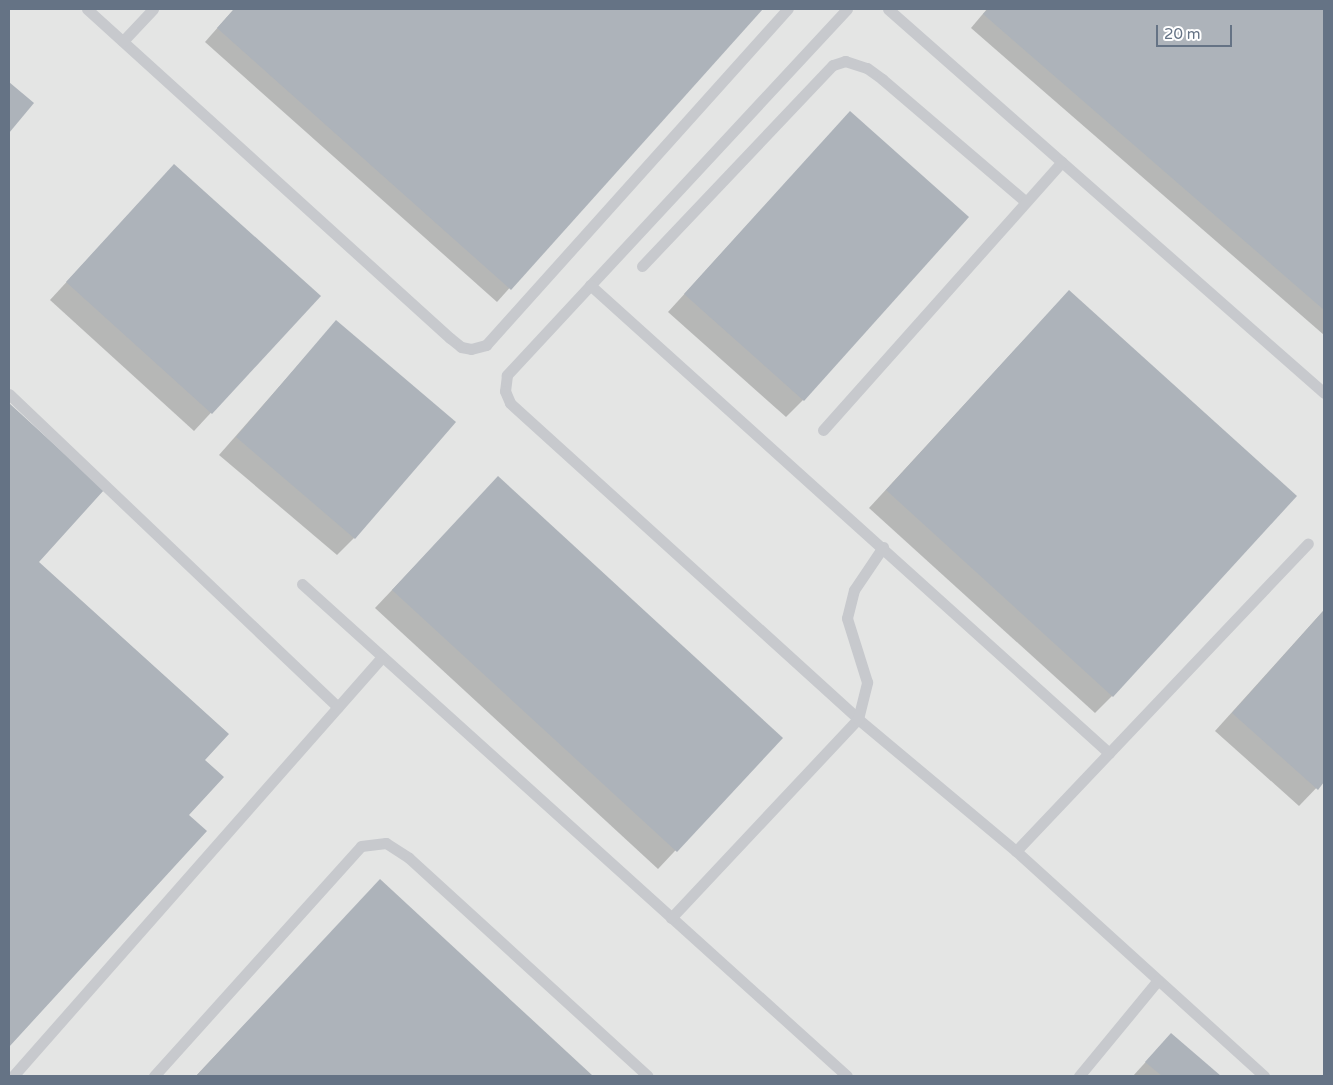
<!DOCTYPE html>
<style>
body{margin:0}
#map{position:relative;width:1333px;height:1085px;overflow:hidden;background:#f6f6f3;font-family:"Varela Round",sans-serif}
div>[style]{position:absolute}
.built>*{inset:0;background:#e4e5e4}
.shadow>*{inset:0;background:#0003}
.building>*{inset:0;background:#adb3ba}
.lane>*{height:11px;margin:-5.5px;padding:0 5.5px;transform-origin:5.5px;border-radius:5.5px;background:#c7c9cd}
span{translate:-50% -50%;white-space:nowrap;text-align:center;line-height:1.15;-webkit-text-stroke:5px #fff;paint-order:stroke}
.frame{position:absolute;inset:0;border:10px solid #657385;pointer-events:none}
.scale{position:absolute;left:1156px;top:25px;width:76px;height:22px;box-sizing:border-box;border:2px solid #657385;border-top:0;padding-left:6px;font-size:15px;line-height:18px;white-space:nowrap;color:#657385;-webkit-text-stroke:4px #fff;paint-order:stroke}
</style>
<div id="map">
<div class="built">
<div style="clip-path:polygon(9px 9px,1324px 9px,1324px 1076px,9px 1076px)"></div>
</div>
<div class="shadow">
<div style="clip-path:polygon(234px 9px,761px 9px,497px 302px,205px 42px)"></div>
<div style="clip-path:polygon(987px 9px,1324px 9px,1324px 335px,971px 28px)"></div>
<div style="clip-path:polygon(850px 112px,803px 400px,786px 417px,668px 312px)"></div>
<div style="clip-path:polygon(174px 165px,319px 296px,194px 431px,50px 300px)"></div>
<div style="clip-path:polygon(1069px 291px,1112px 696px,1095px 713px,869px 508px)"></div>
<div style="clip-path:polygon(336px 322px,354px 538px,337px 555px,219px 455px)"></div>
<div style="clip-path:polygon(9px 405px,102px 490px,37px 562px,204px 760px,188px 815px,205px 831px,9px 1045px)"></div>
<div style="clip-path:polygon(498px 478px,781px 738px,658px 869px,375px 608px)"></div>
<div style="clip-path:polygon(1324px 610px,1324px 780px,1299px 806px,1215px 731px)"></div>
<div style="clip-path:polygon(380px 881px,592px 1076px,196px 1076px)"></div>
<div style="clip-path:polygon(1171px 1034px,1219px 1076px,1133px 1076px)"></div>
</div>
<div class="building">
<div style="clip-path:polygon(234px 9px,763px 9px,511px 290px,217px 28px)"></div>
<div style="clip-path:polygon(988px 9px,1324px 9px,1324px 310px,983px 14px)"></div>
<div style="clip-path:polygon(9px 82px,34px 103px,9px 133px)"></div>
<div style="clip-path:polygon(850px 111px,969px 217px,804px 401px,684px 294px)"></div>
<div style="clip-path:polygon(174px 164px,321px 296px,212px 414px,66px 282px)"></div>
<div style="clip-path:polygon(1069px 290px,1297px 496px,1113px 697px,886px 490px)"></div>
<div style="clip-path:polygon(336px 320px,456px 422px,355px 539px,236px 437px)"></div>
<div style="clip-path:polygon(9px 403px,104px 490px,39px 562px,229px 734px,205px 760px,224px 777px,189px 815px,207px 831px,9px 1047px)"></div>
<div style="clip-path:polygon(498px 476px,783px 738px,677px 852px,392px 590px)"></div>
<div style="clip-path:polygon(1324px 610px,1324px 782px,1318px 790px,1232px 713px)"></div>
<div style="clip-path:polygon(380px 879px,593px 1076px,196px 1076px)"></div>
<div style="clip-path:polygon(1171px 1033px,1221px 1076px,1162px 1076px,1145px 1062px)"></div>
</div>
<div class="lane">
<div style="left:87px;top:9px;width:490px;rotate:42.2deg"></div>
<div style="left:450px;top:338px;width:14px;rotate:39deg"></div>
<div style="left:461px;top:347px;width:10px;rotate:11deg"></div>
<div style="left:471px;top:349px;width:16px;rotate:-15deg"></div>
<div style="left:486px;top:345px;width:452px;rotate:-48.1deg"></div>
<div style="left:847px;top:9px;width:500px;rotate:132.9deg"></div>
<div style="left:507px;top:375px;width:16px;rotate:97deg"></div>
<div style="left:505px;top:391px;width:13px;rotate:67deg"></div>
<div style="left:510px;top:403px;width:470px;rotate:42.2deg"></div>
<div style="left:858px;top:719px;width:206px;rotate:39.9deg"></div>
<div style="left:1016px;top:851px;width:335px;rotate:42.2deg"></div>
<div style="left:888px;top:9px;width:581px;rotate:41.37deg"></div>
<div style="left:123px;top:41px;width:44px;rotate:-46.8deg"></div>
<div style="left:642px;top:266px;width:277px;rotate:-46.5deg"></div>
<div style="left:833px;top:65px;width:13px;rotate:-18deg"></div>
<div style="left:845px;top:61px;width:23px;rotate:18deg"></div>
<div style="left:867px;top:68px;width:19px;rotate:36deg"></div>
<div style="left:882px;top:79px;width:189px;rotate:40.5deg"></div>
<div style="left:590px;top:285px;width:699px;rotate:42.04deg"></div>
<div style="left:9px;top:394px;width:454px;rotate:43.6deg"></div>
<div style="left:823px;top:430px;width:359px;rotate:-48.3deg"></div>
<div style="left:302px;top:584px;width:734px;rotate:42.07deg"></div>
<div style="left:1016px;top:851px;width:424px;rotate:-46.5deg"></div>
<div style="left:671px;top:918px;width:273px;rotate:-46.8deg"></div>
<div style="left:858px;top:719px;width:38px;rotate:-76deg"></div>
<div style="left:867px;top:682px;width:67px;rotate:-107.4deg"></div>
<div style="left:847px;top:618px;width:29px;rotate:-76deg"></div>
<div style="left:854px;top:590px;width:52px;rotate:-56deg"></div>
<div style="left:13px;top:1076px;width:558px;rotate:-48.63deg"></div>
<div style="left:154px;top:1076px;width:309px;rotate:-48deg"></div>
<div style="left:361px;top:846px;width:25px;rotate:-7deg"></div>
<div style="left:386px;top:843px;width:27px;rotate:33deg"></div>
<div style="left:409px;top:858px;width:323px;rotate:42.4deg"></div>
<div style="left:1079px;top:1076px;width:124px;rotate:-50.5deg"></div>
</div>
<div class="frame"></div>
<div class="scale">20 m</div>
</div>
